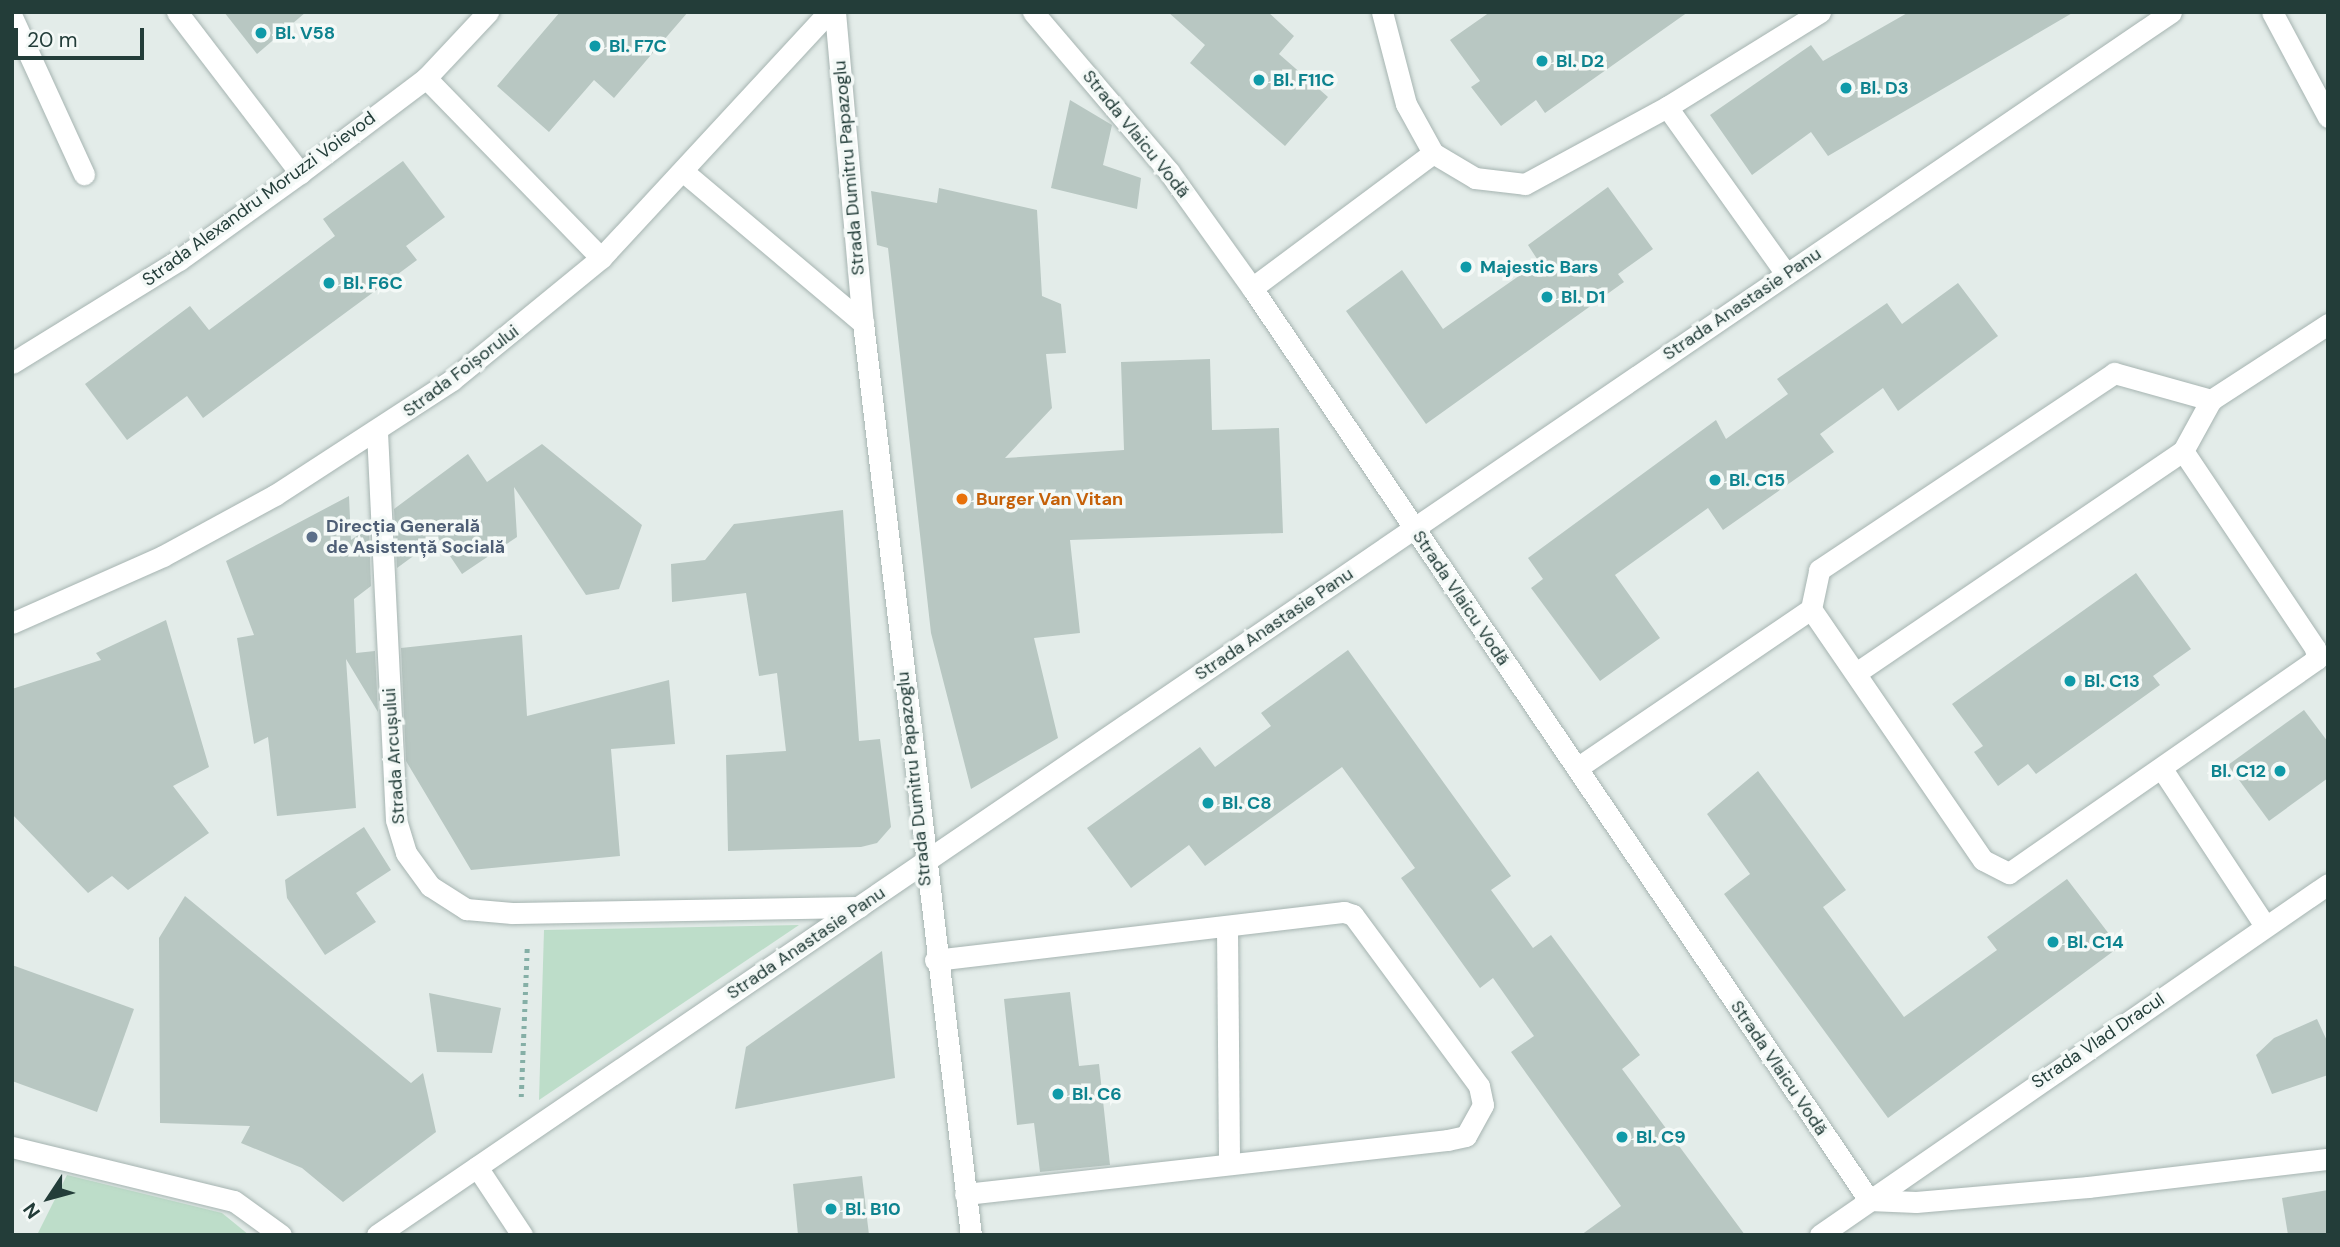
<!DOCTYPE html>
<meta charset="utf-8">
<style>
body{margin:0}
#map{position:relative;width:2340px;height:1247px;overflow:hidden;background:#e3ece9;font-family:"DM Sans",sans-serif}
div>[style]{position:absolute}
.green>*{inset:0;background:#bdddc9}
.building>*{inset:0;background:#b8c7c2}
.path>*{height:4.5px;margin-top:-2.25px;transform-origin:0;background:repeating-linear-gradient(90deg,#85afa6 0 3.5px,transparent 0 8.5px)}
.roads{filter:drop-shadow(0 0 2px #a6b4b1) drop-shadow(0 0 2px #a6b4b1)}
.lane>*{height:21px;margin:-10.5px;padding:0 10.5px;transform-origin:10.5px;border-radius:10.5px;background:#fff}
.street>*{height:21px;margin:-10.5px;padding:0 10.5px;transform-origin:10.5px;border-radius:10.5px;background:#fff}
.secondary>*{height:21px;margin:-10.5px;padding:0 10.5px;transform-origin:10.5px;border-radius:10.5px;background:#fff}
.dots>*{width:19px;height:19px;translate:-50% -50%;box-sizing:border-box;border:4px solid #f4f9f7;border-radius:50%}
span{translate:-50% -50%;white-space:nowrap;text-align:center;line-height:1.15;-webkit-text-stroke:7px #f4f9f7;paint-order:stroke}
.culture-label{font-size:18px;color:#0d838f;font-weight:700}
.left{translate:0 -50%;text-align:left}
.right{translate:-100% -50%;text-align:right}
.street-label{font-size:18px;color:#233d39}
.food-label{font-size:18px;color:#c56008;font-weight:700}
.service-label{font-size:18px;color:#4e5e75;font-weight:700}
.frame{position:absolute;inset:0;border:14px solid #233d39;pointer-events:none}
.north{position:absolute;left:14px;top:1163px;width:70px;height:70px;-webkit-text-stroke:5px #f4f9f7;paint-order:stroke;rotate:234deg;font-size:19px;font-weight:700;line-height:28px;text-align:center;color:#233d39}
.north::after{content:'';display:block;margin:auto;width:24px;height:32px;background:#233d39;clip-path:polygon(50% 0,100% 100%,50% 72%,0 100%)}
.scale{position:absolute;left:14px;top:28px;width:130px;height:32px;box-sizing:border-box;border:4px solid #233d39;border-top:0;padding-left:9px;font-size:21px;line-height:24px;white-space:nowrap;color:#233d39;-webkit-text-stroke:5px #f4f9f7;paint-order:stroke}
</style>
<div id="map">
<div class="green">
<div style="clip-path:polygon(799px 925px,539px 1100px,544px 930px)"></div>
<div style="clip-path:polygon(67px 1175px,222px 1213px,249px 1235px,37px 1235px)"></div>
</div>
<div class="building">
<div style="clip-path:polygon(224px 12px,306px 12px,257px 54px)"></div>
<div style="clip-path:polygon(560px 12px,688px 12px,614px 98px,594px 80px,549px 132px,497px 86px)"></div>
<div style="clip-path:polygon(1168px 12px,1268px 12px,1294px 36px,1279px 54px,1328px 97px,1285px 146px,1190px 63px,1205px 45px)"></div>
<div style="clip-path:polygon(1490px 12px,1688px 12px,1545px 113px,1536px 100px,1501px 126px,1471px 87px,1480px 81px,1450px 40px)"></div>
<div style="clip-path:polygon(1909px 12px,2074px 12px,1828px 156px,1811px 132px,1752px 175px,1710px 115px,1811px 45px,1823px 61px)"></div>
<div style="clip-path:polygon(1070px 100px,1112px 125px,1103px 165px,1141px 178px,1137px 209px,1051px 188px)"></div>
<div style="clip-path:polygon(403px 161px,445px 217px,406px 246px,417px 260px,203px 418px,187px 396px,127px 440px,85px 384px,190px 306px,209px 330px,335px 236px,323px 219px)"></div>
<div style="clip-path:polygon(1608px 187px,1653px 249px,1618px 274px,1624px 282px,1426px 424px,1346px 311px,1402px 270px,1443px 329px,1539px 262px,1528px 245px)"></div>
<div style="clip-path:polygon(939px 188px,1037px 210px,1042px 296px,1061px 304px,1066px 353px,1046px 354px,1052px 408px,1005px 458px,1124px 450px,1121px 362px,1210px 359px,1212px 430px,1279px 428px,1283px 533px,1070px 540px,1080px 633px,1034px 638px,1058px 738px,971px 789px,931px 633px,888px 248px,877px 245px,871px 191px,937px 203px)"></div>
<div style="clip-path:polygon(1958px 283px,1998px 336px,1898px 411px,1883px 388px,1820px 434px,1834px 452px,1723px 530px,1708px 508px,1615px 575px,1660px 638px,1600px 681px,1531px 588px,1543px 579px,1528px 558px,1716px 420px,1726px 439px,1788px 394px,1777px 379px,1887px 303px,1902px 324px)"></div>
<div style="clip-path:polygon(542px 444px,642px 525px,619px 589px,586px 595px,514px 487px,517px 537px,462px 574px,438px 538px,397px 568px,394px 509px,468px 454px,487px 482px)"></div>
<div style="clip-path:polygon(349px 496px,351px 540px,369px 527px,371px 586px,354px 599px,356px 653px,375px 651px,378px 712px,346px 659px,356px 808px,277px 816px,268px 737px,254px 744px,237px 638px,254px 635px,226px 561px)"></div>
<div style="clip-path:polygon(843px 510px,859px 741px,880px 739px,891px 827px,877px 843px,861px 847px,728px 851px,726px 755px,786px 751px,777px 673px,759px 676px,746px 593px,672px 602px,671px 564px,705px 560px,734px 524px)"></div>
<div style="clip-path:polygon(2136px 573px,2191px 649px,2153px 676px,2160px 685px,2036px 774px,2028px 764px,1998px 786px,1974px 752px,1983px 746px,1952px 704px)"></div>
<div style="clip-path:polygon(166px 620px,209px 767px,173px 786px,209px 833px,128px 890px,112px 876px,88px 893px,12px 814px,12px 689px,101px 660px,96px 653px)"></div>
<div style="clip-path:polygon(522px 635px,527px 716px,669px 680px,675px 744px,611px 749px,620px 856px,471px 870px,406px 761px,401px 648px)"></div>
<div style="clip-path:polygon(1348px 650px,1511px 876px,1491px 890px,1533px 948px,1551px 935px,1640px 1055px,1622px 1069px,1745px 1235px,1581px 1235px,1621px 1206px,1511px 1052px,1534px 1036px,1493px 978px,1480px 988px,1401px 878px,1415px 868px,1342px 767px,1205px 866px,1189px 845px,1131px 888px,1087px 828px,1200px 747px,1215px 767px,1271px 726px,1261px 713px)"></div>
<div style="clip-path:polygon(2304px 710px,2328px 742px,2328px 778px,2269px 821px,2228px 765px)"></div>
<div style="clip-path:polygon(1758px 771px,1846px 890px,1823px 907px,1904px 1017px,1997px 950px,1987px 937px,2067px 879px,2119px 947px,1888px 1118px,1724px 894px,1750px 874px,1707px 814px)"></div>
<div style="clip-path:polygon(364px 827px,391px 870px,356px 893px,376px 922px,325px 955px,287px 898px,285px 880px)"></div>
<div style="clip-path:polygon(185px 896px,411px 1083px,423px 1073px,436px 1132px,343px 1202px,302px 1168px,241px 1143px,250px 1126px,160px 1123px,159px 938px)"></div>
<div style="clip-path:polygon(882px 951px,895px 1078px,735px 1109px,746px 1047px)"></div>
<div style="clip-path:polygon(12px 965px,134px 1009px,97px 1112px,12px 1081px)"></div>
<div style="clip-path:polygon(1070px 992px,1079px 1066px,1099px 1064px,1110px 1165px,1040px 1172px,1034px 1123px,1017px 1125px,1004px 999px)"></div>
<div style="clip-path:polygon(429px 993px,501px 1008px,492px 1053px,437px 1052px)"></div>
<div style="clip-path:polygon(2317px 1019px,2328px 1043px,2328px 1075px,2272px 1094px,2256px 1055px,2274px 1038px)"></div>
<div style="clip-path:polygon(862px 1176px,869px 1235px,798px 1235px,793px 1184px)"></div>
<div style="clip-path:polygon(2328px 1190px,2328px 1235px,2288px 1235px,2282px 1198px)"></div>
</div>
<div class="path">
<div style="left:521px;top:1097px;width:152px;rotate:-87.7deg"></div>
</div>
<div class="roads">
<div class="lane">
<div style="left:1382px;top:12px;width:95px;rotate:75.4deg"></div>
<div style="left:1406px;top:104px;width:56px;rotate:61.1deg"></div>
<div style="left:1433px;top:153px;width:49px;rotate:30.8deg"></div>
<div style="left:1475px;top:178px;width:50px;rotate:6.8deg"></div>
<div style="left:1525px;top:184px;width:162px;rotate:-28.5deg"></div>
<div style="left:1667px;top:107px;width:180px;rotate:-31.8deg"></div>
<div style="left:12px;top:17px;width:173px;rotate:65.4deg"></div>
<div style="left:1667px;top:107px;width:205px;rotate:54.5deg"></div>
<div style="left:1252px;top:288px;width:226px;rotate:-36.7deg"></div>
<div style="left:1811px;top:609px;width:304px;rotate:55.6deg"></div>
<div style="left:1983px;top:860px;width:29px;rotate:27deg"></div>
<div style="left:2009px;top:873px;width:375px;rotate:-34.8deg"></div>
<div style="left:2317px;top:659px;width:11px;rotate:-100deg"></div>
<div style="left:2315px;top:648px;width:237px;rotate:-123.8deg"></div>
<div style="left:2183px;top:451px;width:58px;rotate:-61.2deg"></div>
<div style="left:2211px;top:400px;width:140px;rotate:-33deg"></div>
<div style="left:1856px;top:673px;width:395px;rotate:-34.2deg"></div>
<div style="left:1577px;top:768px;width:283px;rotate:-34.2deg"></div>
<div style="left:1811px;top:609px;width:40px;rotate:-78deg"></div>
<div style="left:1819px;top:570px;width:355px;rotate:-33.7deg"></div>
<div style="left:2114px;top:373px;width:101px;rotate:15.6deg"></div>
<div style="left:2162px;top:769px;width:188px;rotate:56.7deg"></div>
<div style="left:1227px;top:928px;width:234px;rotate:89.5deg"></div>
<div style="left:935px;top:960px;width:412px;rotate:-6.7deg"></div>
<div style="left:1344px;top:912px;width:9px;rotate:18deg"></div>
<div style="left:1353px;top:915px;width:212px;rotate:53.6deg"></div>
<div style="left:1479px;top:1086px;width:19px;rotate:78deg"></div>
<div style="left:1483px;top:1105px;width:35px;rotate:119deg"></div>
<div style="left:1466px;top:1136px;width:19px;rotate:168deg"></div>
<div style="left:1447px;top:1140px;width:485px;rotate:173.6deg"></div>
<div style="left:477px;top:1167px;width:82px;rotate:56.5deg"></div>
</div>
<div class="street">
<div style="left:177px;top:12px;width:203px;rotate:52.6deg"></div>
<div style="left:835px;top:12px;width:312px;rotate:84.9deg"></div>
<div style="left:863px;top:323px;width:918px;rotate:83.25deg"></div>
<div style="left:1033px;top:12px;width:210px;rotate:49.6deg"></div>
<div style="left:1169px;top:172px;width:143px;rotate:54.4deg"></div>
<div style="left:1252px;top:288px;width:1101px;rotate:55.92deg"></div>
<div style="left:2272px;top:12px;width:119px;rotate:61.9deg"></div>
<div style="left:426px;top:78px;width:251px;rotate:45.8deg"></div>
<div style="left:685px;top:173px;width:233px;rotate:40.1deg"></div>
<div style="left:12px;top:363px;width:196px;rotate:-31.7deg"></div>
<div style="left:179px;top:260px;width:149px;rotate:-35.7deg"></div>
<div style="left:300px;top:173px;width:158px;rotate:-37deg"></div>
<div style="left:426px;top:78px;width:91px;rotate:-46.8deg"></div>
<div style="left:377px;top:432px;width:388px;rotate:87.2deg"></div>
<div style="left:396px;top:820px;width:34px;rotate:73deg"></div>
<div style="left:406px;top:853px;width:41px;rotate:54deg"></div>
<div style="left:430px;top:886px;width:43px;rotate:32.6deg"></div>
<div style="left:466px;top:909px;width:46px;rotate:5deg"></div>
<div style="left:512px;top:913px;width:347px;rotate:-1deg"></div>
<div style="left:12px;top:1147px;width:228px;rotate:13.7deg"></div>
<div style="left:234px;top:1201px;width:58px;rotate:35.9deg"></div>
<div style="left:1869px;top:1200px;width:47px;rotate:2.4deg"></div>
<div style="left:1916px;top:1202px;width:173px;rotate:-5deg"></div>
<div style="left:2088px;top:1187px;width:242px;rotate:-6.7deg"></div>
<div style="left:1820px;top:1235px;width:617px;rotate:-34.64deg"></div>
</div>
<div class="secondary">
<div style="left:12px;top:623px;width:165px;rotate:-23.9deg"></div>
<div style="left:163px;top:556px;width:128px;rotate:-28.6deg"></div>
<div style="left:275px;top:495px;width:211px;rotate:-33deg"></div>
<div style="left:452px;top:380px;width:193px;rotate:-39.3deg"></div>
<div style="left:601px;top:258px;width:335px;rotate:-47.2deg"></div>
<div style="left:377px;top:1235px;width:2171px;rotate:-34.28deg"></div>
</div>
</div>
<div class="dots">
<div style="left:261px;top:33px;background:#0f9aa8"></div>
<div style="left:595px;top:46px;background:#0f9aa8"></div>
<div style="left:1542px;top:61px;background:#0f9aa8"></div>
<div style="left:1259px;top:80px;background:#0f9aa8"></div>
<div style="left:1846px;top:88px;background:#0f9aa8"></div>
<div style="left:1466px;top:267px;background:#0f9aa8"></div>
<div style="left:329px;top:283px;background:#0f9aa8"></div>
<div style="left:1547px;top:297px;background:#0f9aa8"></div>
<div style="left:1715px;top:480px;background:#0f9aa8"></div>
<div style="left:962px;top:499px;background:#e8710a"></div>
<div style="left:312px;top:537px;background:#5c6f8a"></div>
<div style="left:2070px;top:681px;background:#0f9aa8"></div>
<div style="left:2280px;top:771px;background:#0f9aa8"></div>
<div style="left:1208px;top:803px;background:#0f9aa8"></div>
<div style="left:2053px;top:942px;background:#0f9aa8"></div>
<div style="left:1058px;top:1094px;background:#0f9aa8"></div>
<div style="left:1622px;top:1137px;background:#0f9aa8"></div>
<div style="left:831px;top:1209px;background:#0f9aa8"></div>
</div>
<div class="culture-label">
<span class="left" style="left:275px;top:33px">Bl. V58</span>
<span class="left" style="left:609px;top:46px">Bl. F7C</span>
<span class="left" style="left:1556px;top:61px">Bl. D2</span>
<span class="left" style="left:1273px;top:80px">Bl. F11C</span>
<span class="left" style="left:1860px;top:88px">Bl. D3</span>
<span class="left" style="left:1480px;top:267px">Majestic Bars</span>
<span class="left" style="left:343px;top:283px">Bl. F6C</span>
<span class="left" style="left:1561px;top:297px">Bl. D1</span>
<span class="left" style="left:1729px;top:480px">Bl. C15</span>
<span class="left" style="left:2084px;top:681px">Bl. C13</span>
<span class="right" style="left:2266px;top:771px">Bl. C12</span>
<span class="left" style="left:1222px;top:803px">Bl. C8</span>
<span class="left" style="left:2067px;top:942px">Bl. C14</span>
<span class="left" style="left:1072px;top:1094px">Bl. C6</span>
<span class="left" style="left:1636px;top:1137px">Bl. C9</span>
<span class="left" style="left:845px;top:1209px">Bl. B10</span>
</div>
<div class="street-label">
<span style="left:1136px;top:134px;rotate:51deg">Strada Vlaicu Vodă</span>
<span style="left:849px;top:168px;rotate:-95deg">Strada Dumitru Papazoglu</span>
<span style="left:259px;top:199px;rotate:-36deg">Strada Alexandru Moruzzi Voievod</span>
<span style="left:1742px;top:304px;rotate:-34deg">Strada Anastasie Panu</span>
<span style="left:461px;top:371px;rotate:-37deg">Strada Foișorului</span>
<span style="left:1461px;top:598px;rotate:56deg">Strada Vlaicu Vodă</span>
<span style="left:1274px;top:624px;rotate:-34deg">Strada Anastasie Panu</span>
<span style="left:394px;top:756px;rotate:-94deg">Strada Arcușului</span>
<span style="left:914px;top:779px;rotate:-96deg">Strada Dumitru Papazoglu</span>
<span style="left:806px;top:943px;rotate:-34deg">Strada Anastasie Panu</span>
<span style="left:2098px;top:1041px;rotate:-34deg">Strada Vlad Dracul</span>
<span style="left:1779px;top:1068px;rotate:56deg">Strada Vlaicu Vodă</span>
</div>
<div class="food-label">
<span class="left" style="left:976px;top:499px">Burger Van Vitan</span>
</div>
<div class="service-label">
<span class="left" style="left:326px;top:537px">Direcția Generală<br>de Asistență Socială</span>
</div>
<div class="frame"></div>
<div class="north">N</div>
<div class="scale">20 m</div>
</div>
